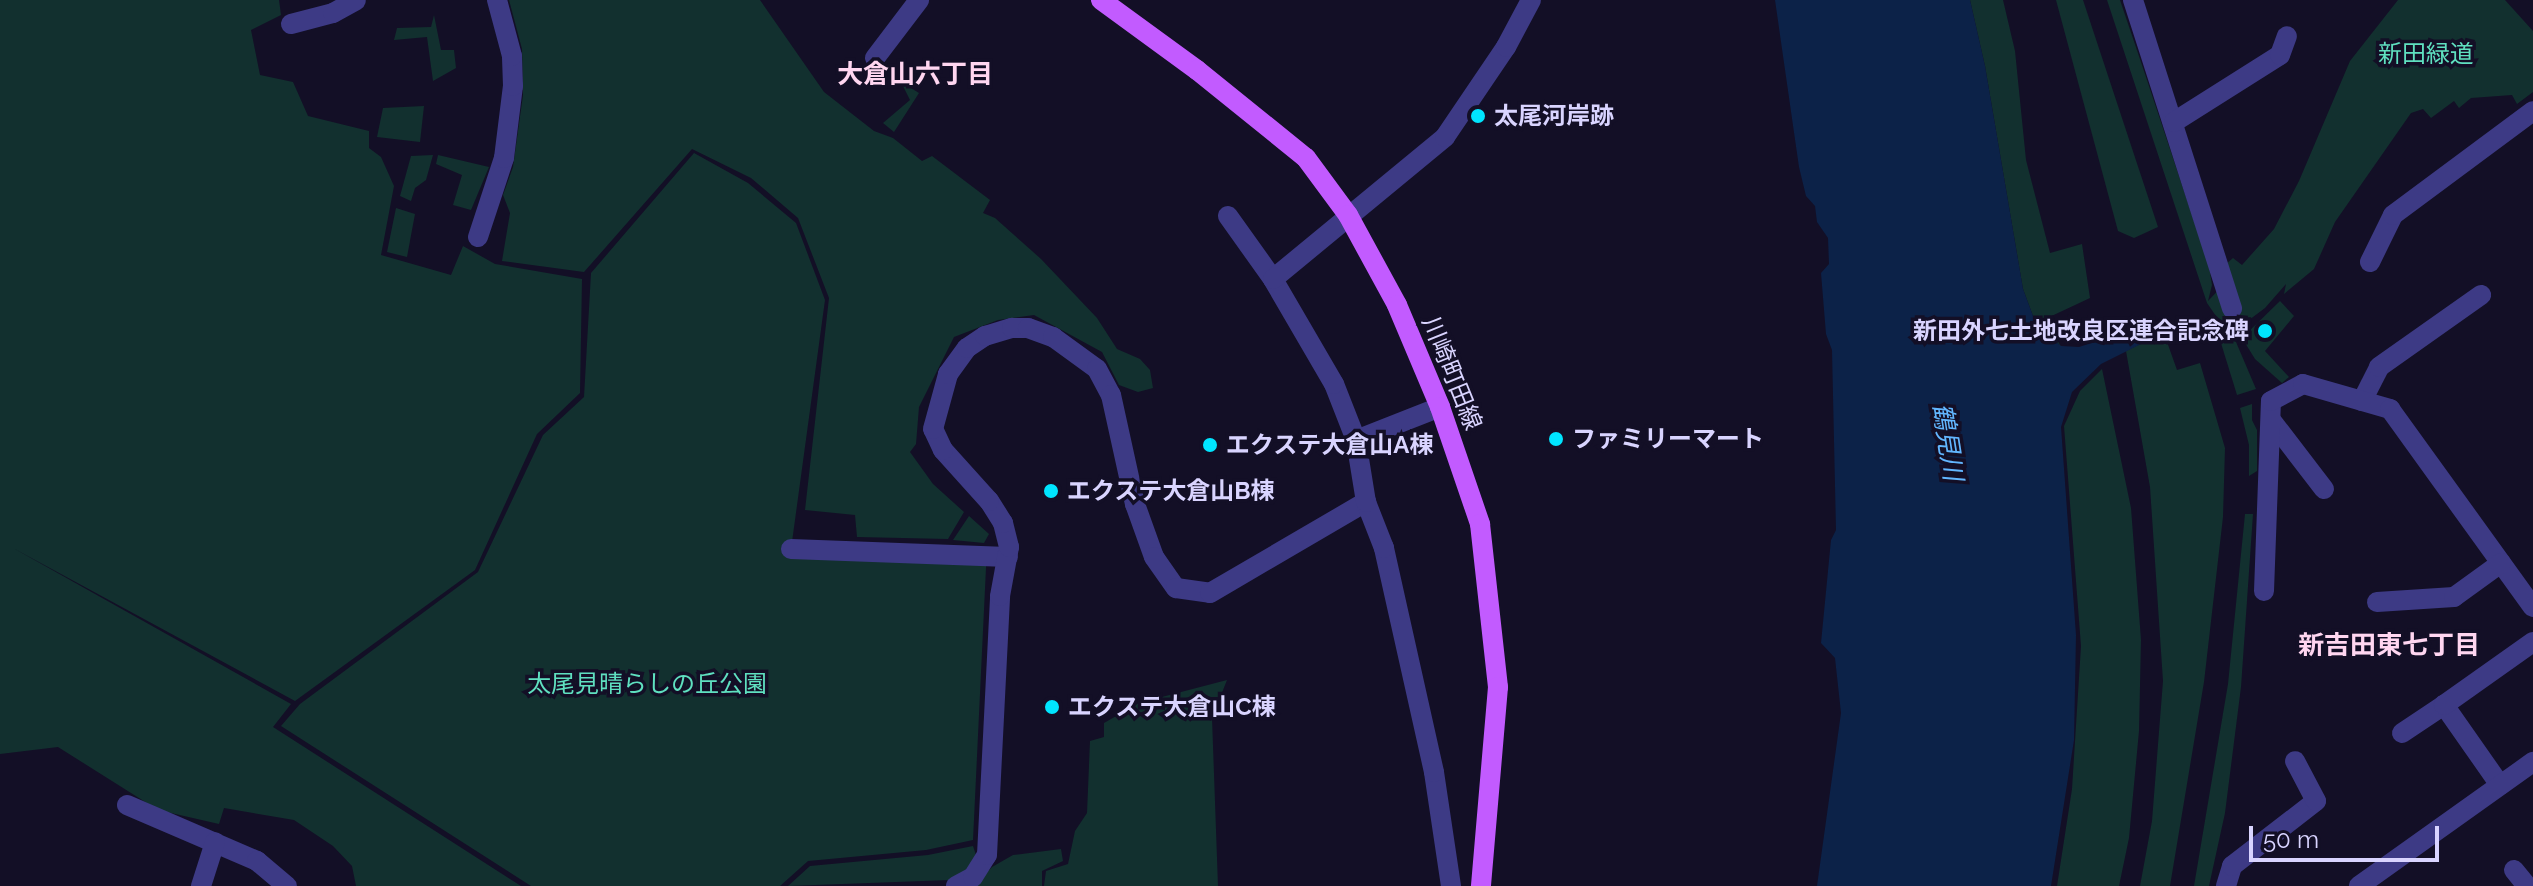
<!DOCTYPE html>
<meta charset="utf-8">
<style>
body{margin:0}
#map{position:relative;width:2533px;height:886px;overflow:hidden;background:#130f26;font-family:Raleway,"Noto Sans JP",sans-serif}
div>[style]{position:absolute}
.green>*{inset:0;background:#12302f}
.water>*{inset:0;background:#0c2248}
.minor>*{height:20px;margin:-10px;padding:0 10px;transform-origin:10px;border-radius:10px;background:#3d3a85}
.major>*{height:20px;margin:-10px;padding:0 10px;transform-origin:10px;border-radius:10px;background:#c25bff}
.dots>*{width:22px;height:22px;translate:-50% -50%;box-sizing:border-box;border:4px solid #130f26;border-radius:50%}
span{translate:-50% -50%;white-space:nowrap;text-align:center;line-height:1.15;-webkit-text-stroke:7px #130f26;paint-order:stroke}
.park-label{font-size:24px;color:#5fe0c0}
.poi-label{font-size:24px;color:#d9d4ff;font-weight:700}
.left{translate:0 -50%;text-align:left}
.right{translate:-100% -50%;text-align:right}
.street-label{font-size:24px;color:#d9d4ff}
.neighbourhood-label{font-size:26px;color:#ffd6f0;font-weight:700}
.water-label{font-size:26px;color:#62b6ff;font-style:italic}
.scale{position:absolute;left:2249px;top:826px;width:190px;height:36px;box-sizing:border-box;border:4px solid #d9d4ff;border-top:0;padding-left:10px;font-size:24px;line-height:28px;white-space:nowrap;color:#d9d4ff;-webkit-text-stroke:6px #130f26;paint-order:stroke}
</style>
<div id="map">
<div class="green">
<div style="clip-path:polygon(0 0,279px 0,281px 15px,251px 30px,260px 75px,293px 82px,308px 116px,369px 131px,369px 148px,381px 157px,394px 186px,381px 255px,451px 275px,463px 246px,495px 264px,582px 279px,580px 393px,537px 434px,475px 570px,295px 701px,13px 548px,291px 704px,273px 727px,521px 886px,356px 886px,352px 866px,333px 846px,294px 820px,224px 808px,219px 824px,158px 810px,58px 747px,0 754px)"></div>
<div style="clip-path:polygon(509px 0,760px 0,824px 92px,874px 131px,893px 138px,922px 161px,932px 156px,990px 200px,983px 213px,995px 218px,1041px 259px,1097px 318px,1117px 349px,1140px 359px,1150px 370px,1153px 388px,1138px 392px,1119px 385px,1102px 352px,1034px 315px,998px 320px,954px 337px,919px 407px,916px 444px,910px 452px,933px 484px,964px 512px,948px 539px,857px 537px,855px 515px,805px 510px,829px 298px,798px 218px,751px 178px,692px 149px,584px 272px,502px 261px,510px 213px,503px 195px,513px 167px,523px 95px,522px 49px)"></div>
<div style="clip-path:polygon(1970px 0,2003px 0,2015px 51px,2026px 160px,2050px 253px,2082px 244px,2090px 298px,2043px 320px,2061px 346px,2037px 327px,2023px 289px,1985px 66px)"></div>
<div style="clip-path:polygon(2056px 0,2083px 0,2158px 227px,2134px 238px,2118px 231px)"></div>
<div style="clip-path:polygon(2107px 0,2120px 0,2143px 68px,2209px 266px,2212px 285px,2208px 301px,2229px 279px,2225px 265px,2233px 258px,2242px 265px,2274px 229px,2299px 181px,2350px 61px,2398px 0,2505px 0,2533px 31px,2533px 92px,2517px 104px,2512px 95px,2471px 98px,2459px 108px,2454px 101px,2431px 118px,2423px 109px,2411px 113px,2335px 222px,2314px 269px,2284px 294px,2286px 284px,2265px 308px,2229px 335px,2207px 303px)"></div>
<div style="clip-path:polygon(434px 15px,441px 50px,454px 50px,456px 68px,433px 81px,427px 37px,394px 40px,397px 28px,431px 27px)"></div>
<div style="clip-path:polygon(901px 82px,919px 93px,894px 132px,883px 123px,910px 100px)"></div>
<div style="clip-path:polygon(424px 106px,420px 142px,377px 137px,383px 108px)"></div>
<div style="clip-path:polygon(694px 153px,748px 183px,796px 223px,825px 300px,792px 542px,987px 547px,973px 840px,926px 850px,808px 861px,780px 886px,531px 886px,281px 726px,300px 704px,478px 572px,543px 435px,584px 397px,591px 273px)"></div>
<div style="clip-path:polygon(433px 155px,426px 180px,415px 188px,411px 201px,400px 196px,411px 156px)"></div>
<div style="clip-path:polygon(438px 155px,489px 167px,471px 210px,453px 205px,462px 175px,436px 164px)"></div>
<div style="clip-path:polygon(396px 208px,415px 214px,407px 257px,387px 252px)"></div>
<div style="clip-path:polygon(2280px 301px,2294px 316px,2265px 351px,2289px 377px,2282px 383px,2255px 359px,2242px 338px)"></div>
<div style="clip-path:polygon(2216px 327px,2236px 342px,2256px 389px,2237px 395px)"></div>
<div style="clip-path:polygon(2159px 335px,2161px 340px,2166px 339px,2177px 370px,2200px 363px,2225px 448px,2223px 517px,2204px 682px,2170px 886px,2140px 886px,2152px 821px,2163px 681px,2150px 487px,2126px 351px)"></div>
<div style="clip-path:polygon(2102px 369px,2131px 508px,2141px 640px,2139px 731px,2129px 838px,2119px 886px,2057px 886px,2072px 789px,2081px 646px,2064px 426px,2080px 391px)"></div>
<div style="clip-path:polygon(2252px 404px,2252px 420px,2257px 430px,2257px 471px,2249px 476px,2249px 445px,2240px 408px)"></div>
<div style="clip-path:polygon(2245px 514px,2253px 514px,2241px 687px,2225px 813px,2209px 886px,2194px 886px,2228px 684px)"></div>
<div style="clip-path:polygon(969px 516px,989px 534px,984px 543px,953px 540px)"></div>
<div style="clip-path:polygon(1227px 680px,1212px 718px,1218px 886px,1044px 886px,1046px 871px,1068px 864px,1075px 831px,1087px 813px,1090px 741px,1104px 737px,1104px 723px,1139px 703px)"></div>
<div style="clip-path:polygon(973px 846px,978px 861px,968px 874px,950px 880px,788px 886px,810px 866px,928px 855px)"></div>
<div style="clip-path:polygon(1061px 849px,1063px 861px,1042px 871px,1042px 886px,974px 886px,992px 867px,1013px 855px)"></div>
</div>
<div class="water">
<div style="clip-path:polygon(1775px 0,1970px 0,1985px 66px,2023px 289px,2037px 327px,2061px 346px,2079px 347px,2155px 323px,2159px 335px,2101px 364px,2072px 392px,2061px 427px,2076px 635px,2074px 740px,2051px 886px,1817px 886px,1841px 713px,1835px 658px,1821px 643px,1831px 540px,1836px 530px,1832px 350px,1826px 334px,1821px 273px,1829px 264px,1828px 238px,1817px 222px,1815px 206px,1806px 196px,1799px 167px)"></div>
</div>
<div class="minor">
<div style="left:2133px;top:0;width:324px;rotate:72.2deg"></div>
<div style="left:291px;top:24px;width:43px;rotate:-14.7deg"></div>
<div style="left:333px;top:13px;width:26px;rotate:-29deg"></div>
<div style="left:875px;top:58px;width:73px;rotate:-52.8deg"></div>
<div style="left:2174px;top:122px;width:125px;rotate:-32.3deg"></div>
<div style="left:2280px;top:55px;width:20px;rotate:-70deg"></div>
<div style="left:1228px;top:216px;width:77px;rotate:54.5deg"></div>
<div style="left:478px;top:237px;width:83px;rotate:-71.8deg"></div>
<div style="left:504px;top:158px;width:73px;rotate:-82.9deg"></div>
<div style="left:513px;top:86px;width:30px;rotate:-92deg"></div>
<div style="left:512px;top:56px;width:58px;rotate:-105deg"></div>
<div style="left:2370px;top:262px;width:52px;rotate:-63.9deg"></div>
<div style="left:2393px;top:215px;width:174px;rotate:-36.6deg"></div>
<div style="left:2362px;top:401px;width:38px;rotate:-63deg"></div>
<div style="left:2379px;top:367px;width:125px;rotate:-35.2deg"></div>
<div style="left:2271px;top:420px;width:87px;rotate:52.5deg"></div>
<div style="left:1356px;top:440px;width:90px;rotate:-21.4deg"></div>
<div style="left:791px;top:549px;width:217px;rotate:2.1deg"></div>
<div style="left:2264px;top:591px;width:190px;rotate:-87.9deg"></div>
<div style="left:2271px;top:401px;width:36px;rotate:-28deg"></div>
<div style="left:2303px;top:384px;width:91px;rotate:16deg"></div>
<div style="left:2390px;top:409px;width:244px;rotate:54.2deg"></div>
<div style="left:2377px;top:602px;width:77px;rotate:-3.7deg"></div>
<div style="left:2454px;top:597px;width:58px;rotate:-35.9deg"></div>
<div style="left:2402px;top:733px;width:50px;rotate:-33.7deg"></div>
<div style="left:2500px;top:785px;width:98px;rotate:-125deg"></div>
<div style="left:2444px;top:705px;width:109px;rotate:-35.3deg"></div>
<div style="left:127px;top:805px;width:142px;rotate:23.3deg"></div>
<div style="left:257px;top:861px;width:39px;rotate:40deg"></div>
<div style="left:2514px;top:870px;width:21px;rotate:51deg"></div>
<div style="left:201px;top:886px;width:46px;rotate:-72.3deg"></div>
<div style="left:956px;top:886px;width:19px;rotate:-28deg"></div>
<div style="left:973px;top:877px;width:26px;rotate:-58deg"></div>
<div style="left:987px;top:855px;width:259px;rotate:-87.1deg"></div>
<div style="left:1000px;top:596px;width:50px;rotate:-79.6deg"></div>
<div style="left:1009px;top:547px;width:25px;rotate:-104deg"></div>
<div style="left:1003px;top:523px;width:26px;rotate:-122deg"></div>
<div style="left:989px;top:501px;width:69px;rotate:-132deg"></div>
<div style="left:943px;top:450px;width:23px;rotate:-115deg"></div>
<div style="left:933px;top:429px;width:57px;rotate:-74.7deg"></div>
<div style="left:948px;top:374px;width:32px;rotate:-54deg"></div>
<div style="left:967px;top:348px;width:22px;rotate:-34deg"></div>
<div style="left:985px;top:336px;width:28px;rotate:-17deg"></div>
<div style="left:1012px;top:328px;width:16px"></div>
<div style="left:1028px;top:328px;width:27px;rotate:20deg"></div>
<div style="left:1053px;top:337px;width:54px;rotate:36deg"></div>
<div style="left:1097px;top:369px;width:30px;rotate:62deg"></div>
<div style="left:1111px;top:395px;width:112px;rotate:77.6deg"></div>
<div style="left:1135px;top:504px;width:56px;rotate:70.3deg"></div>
<div style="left:1154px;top:557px;width:38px;rotate:55deg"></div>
<div style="left:1176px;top:588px;width:34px;rotate:8deg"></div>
<div style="left:1210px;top:593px;width:181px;rotate:-30.3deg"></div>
<div style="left:1451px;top:886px;width:115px;rotate:-98.5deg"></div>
<div style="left:1434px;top:772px;width:230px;rotate:-102.6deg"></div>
<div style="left:1384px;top:548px;width:49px;rotate:-111.4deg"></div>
<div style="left:1366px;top:502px;width:63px;rotate:-99.2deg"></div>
<div style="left:1356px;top:440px;width:60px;rotate:-111.4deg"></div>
<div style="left:1334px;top:384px;width:121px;rotate:-120.2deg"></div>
<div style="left:1273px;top:279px;width:223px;rotate:-39.5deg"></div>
<div style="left:1445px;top:137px;width:109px;rotate:-55.9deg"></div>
<div style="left:1506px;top:47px;width:53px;rotate:-62deg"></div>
<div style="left:2226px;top:886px;width:21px;rotate:-73deg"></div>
<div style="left:2232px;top:866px;width:106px;rotate:-37.7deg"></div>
<div style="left:2316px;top:801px;width:45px;rotate:-117.7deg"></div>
<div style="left:2359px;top:886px;width:214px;rotate:-35.5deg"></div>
</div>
<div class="major">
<div style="left:1101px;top:0;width:119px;rotate:36.1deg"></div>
<div style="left:1197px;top:70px;width:140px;rotate:38.9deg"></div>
<div style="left:1306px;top:158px;width:71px;rotate:53.6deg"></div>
<div style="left:1348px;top:215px;width:102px;rotate:61.4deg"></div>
<div style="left:1397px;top:305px;width:111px;rotate:67.1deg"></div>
<div style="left:1440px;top:407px;width:124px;rotate:71.1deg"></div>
<div style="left:1480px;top:524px;width:164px;rotate:83.7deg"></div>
<div style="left:1498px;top:687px;width:200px;rotate:94.9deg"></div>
</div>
<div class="dots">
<div style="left:1478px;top:116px;background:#00e5ff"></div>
<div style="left:2265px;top:331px;background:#00e5ff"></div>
<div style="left:1556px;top:439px;background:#00e5ff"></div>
<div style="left:1210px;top:445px;background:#00e5ff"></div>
<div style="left:1051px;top:491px;background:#00e5ff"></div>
<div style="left:1052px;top:707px;background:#00e5ff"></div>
</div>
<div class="park-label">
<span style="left:2426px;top:54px">新田緑道</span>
<span style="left:647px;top:684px">太尾見晴らしの丘公園</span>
</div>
<div class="poi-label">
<span class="left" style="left:1494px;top:116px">太尾河岸跡</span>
<span class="right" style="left:2249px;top:331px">新田外七土地改良区連合記念碑</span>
<span class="left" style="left:1572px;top:439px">ファミリーマート</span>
<span class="left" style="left:1226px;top:445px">エクステ大倉山A棟</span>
<span class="left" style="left:1067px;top:491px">エクステ大倉山B棟</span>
<span class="left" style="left:1068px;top:707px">エクステ大倉山C棟</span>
</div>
<div class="street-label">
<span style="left:1452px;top:373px;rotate:68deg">川崎町田線</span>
</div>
<div class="neighbourhood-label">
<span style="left:915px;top:75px">大倉山六丁目</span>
<span style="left:2389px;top:646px">新吉田東七丁目</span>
</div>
<div class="water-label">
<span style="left:1947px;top:442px;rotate:81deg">鶴見川</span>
</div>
<div class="scale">50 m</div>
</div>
